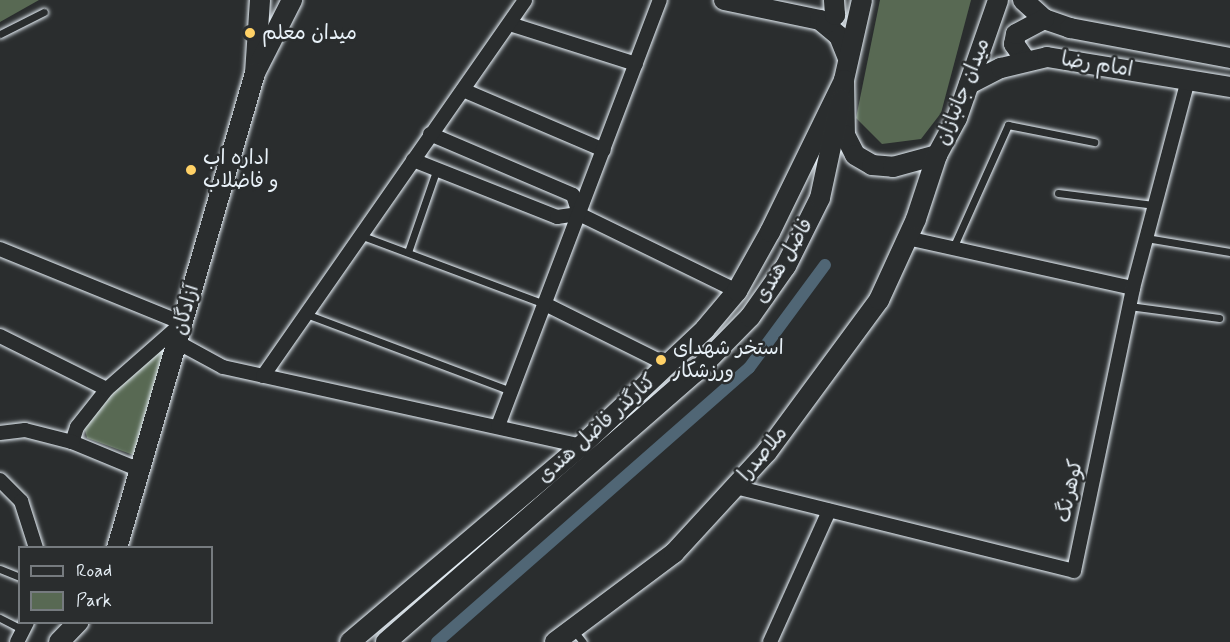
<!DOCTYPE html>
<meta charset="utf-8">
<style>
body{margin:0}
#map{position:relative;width:1230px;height:642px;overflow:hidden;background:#2a2d2e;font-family:Mynerve,"Playpen Sans Arabic",sans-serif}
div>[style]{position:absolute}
.green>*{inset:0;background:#586953}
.canal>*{height:12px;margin:-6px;padding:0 6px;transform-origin:6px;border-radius:6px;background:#506675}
.roads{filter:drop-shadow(0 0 2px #e8f1f8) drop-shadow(0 0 2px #e8f1f8)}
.lane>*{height:7px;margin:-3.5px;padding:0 3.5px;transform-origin:3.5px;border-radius:3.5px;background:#2a2d2e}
.street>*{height:14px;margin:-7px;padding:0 7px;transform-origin:7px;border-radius:7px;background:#2a2d2e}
.secondary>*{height:20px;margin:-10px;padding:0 10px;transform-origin:10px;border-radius:10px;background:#2a2d2e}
.dots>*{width:16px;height:16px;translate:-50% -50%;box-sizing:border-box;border:3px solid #2a2d2e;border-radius:50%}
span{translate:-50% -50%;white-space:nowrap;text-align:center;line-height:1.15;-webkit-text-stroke:5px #2a2d2e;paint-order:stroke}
.poi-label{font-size:20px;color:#e8f1f8}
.left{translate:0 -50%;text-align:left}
.street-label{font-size:20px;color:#e8f1f8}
.legend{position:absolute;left:18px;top:546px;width:195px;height:78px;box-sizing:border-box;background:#2a2d2e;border:2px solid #767b7f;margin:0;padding:8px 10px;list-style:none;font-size:18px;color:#e8f1f8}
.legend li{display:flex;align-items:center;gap:12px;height:30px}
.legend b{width:30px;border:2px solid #767b7f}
</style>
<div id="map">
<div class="green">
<div style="clip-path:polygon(0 0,39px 0,0 22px)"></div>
<div style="clip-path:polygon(880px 0,971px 0,941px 113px,921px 139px,882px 144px,856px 118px)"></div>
<div style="clip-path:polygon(165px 347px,136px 456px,87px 438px,84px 426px,124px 379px)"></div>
</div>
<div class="canal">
<div style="left:437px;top:642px;width:415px;rotate:-41.3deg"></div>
<div style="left:749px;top:368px;width:128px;rotate:-53.6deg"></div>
</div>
<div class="roads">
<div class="lane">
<div style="left:0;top:34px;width:49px;rotate:-26.6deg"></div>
<div style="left:1058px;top:193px;width:98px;rotate:7.1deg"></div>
<div style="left:360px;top:235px;width:197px;rotate:20.5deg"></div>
<div style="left:1146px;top:238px;width:85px;rotate:9.5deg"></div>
<div style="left:953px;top:248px;width:135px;rotate:-65.9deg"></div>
<div style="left:1008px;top:125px;width:88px;rotate:11.2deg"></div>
<div style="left:408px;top:252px;width:86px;rotate:-70.9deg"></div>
<div style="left:1129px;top:306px;width:91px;rotate:7.6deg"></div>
<div style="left:306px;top:314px;width:219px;rotate:20.6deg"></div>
<div style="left:0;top:569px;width:22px;rotate:22deg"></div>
<div style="left:0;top:618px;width:25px;rotate:27deg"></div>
<div style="left:574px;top:631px;width:14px;rotate:51deg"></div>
</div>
<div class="street">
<div style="left:513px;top:25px;width:129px;rotate:17.6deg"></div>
<div style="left:463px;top:90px;width:153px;rotate:23.1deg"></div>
<div style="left:430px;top:134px;width:155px;rotate:23.1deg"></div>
<div style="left:573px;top:195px;width:20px;rotate:72deg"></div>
<div style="left:413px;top:160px;width:155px;rotate:21.6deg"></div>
<div style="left:557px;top:217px;width:22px;rotate:-8deg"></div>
<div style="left:579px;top:214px;width:176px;rotate:26deg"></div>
<div style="left:907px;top:238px;width:231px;rotate:12.5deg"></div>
<div style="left:0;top:249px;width:196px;rotate:22.1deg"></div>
<div style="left:545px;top:304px;width:137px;rotate:26.4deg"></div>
<div style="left:0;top:336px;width:119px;rotate:26.4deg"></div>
<div style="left:107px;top:389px;width:48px;rotate:128.3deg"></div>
<div style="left:77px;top:427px;width:16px;rotate:108deg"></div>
<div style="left:72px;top:442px;width:74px;rotate:22.4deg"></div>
<div style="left:177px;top:342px;width:52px;rotate:28.5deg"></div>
<div style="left:223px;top:367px;width:367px;rotate:12.4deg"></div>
<div style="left:263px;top:376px;width:458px;rotate:-55.1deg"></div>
<div style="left:107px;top:389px;width:100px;rotate:-41.3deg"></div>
<div style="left:498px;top:426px;width:456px;rotate:-69.2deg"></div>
<div style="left:0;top:433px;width:25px;rotate:-7deg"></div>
<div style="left:25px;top:430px;width:49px;rotate:14.3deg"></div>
<div style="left:0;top:480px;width:30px;rotate:45deg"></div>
<div style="left:21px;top:501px;width:49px;rotate:72.3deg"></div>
<div style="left:735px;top:487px;width:349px;rotate:13.9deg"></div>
<div style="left:1074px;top:571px;width:289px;rotate:-78.2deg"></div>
<div style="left:1133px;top:288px;width:215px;rotate:-75.2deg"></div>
<div style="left:17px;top:642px;width:22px;rotate:-63deg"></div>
<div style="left:770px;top:642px;width:144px;rotate:-65.8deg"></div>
</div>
<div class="secondary">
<div style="left:260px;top:0;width:73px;rotate:93.9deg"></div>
<div style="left:255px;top:73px;width:82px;rotate:-63.1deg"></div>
<div style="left:724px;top:0;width:98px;rotate:11.8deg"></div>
<div style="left:820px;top:20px;width:25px;rotate:40deg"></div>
<div style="left:839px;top:36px;width:24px;rotate:68deg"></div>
<div style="left:862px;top:0;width:82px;rotate:102.7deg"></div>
<div style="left:844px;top:80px;width:55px;rotate:89deg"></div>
<div style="left:845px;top:135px;width:22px;rotate:63deg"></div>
<div style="left:855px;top:155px;width:20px;rotate:30deg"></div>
<div style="left:872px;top:165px;width:21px;rotate:5deg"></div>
<div style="left:893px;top:167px;width:46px;rotate:-15.3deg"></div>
<div style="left:937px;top:155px;width:42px;rotate:-61.6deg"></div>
<div style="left:957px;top:118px;width:125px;rotate:-70.8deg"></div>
<div style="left:1023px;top:0;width:28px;rotate:42deg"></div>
<div style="left:1044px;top:19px;width:28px;rotate:19deg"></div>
<div style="left:1070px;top:28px;width:163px;rotate:10.6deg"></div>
<div style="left:826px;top:24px;width:13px;rotate:-45deg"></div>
<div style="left:835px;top:15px;width:15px;rotate:-94deg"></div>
<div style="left:1026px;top:61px;width:21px;rotate:-125deg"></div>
<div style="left:1014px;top:44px;width:10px;rotate:-79deg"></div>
<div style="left:1016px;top:34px;width:32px;rotate:-28deg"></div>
<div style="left:969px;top:84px;width:36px;rotate:-27deg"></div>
<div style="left:1001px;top:68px;width:47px;rotate:-13.4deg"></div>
<div style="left:1047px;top:57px;width:185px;rotate:9.3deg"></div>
<div style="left:117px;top:548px;width:495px;rotate:-73.8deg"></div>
<div style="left:59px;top:642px;width:28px;rotate:-46deg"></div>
<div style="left:350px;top:642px;width:303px;rotate:-40.3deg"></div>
<div style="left:581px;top:446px;width:170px;rotate:-43.3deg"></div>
<div style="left:705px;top:329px;width:50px;rotate:-49.9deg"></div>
<div style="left:737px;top:291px;width:68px;rotate:-60.8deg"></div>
<div style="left:770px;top:232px;width:169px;rotate:-64deg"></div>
<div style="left:386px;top:642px;width:411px;rotate:-41.1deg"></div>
<div style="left:696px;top:372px;width:77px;rotate:-45.5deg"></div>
<div style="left:750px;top:317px;width:62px;rotate:-54.8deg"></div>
<div style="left:786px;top:266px;width:76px;rotate:-63.4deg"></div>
<div style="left:820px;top:198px;width:100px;rotate:-77.9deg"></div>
<div style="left:555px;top:642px;width:149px;rotate:-36.8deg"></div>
<div style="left:674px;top:553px;width:137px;rotate:-47.4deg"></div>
<div style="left:767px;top:452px;width:189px;rotate:-53.6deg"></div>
<div style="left:879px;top:300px;width:89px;rotate:-65.4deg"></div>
<div style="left:916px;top:219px;width:67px;rotate:-71.8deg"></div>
</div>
</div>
<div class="dots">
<div style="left:250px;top:33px;background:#ffd166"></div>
<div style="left:191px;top:170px;background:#ffd166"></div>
<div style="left:661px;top:360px;background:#ffd166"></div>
</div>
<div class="poi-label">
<span class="left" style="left:262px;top:33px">میدان معلم</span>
<span class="left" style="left:203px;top:170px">اداره اب<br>و فاضلاب</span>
<span class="left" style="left:673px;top:360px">استخر شهدای<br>ورزشکار</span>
</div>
<div class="street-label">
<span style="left:1097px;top:65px;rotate:9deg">امام رضا</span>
<span style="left:963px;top:92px;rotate:-68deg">میدان جانبازان</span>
<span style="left:784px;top:261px;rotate:-59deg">فاضل هندی</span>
<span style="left:186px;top:310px;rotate:-74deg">آزادگان</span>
<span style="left:597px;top:429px;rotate:-42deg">کنارگذر فاضل هندی</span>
<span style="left:763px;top:454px;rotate:-50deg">ملاصدرا</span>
<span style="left:1070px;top:491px;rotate:-78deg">کوهرنگ</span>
</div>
<ul class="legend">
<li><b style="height:8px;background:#2a2d2e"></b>Road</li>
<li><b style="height:16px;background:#586953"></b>Park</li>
</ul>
</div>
